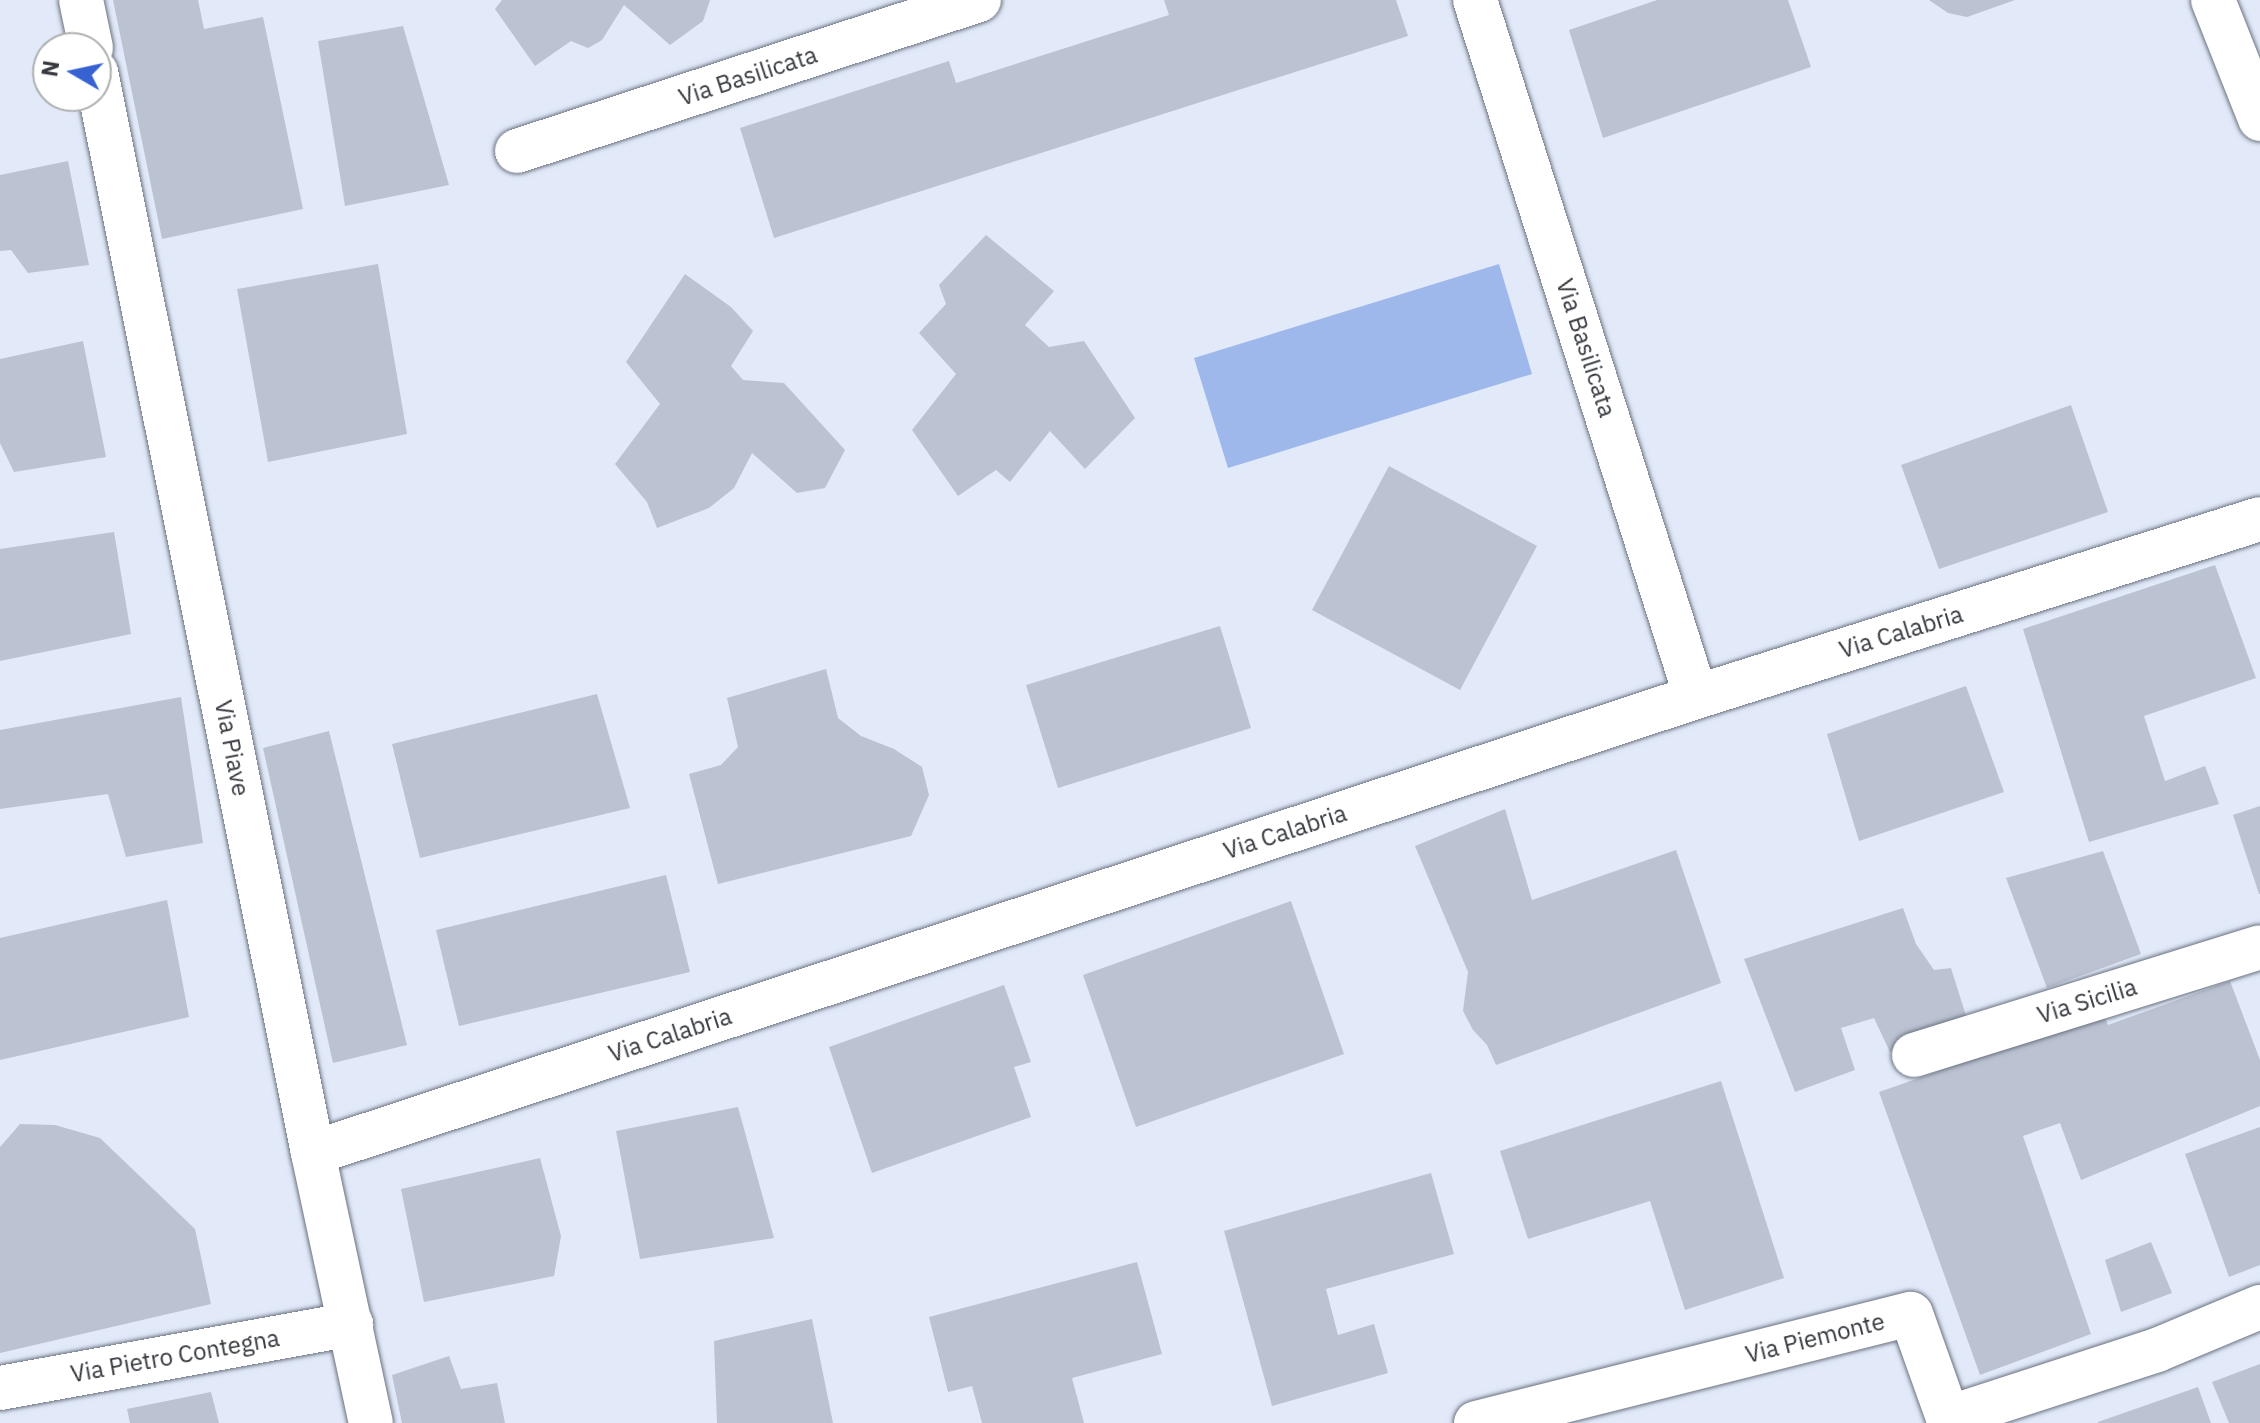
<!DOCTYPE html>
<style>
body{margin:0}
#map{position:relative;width:2260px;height:1423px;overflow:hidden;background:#e2eafa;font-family:"IBM Plex Sans",sans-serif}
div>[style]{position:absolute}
.green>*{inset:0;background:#9fb8eb}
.building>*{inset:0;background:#bbc2d2}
.roads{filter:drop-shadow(0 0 2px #6a717f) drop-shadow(0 0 2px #6a717f)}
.minor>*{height:44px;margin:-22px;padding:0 22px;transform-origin:22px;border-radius:22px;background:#fff}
span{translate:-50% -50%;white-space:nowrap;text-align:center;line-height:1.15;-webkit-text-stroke:8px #fff;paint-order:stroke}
.street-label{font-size:24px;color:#36393f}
.north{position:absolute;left:32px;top:32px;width:80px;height:80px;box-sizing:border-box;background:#fff;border:2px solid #afb0b2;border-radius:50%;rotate:279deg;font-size:22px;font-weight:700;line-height:32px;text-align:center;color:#36393f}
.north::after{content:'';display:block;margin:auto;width:28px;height:36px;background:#3662d2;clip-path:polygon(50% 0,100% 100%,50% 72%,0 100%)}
</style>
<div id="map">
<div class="green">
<div style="clip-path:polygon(1499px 264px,1532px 374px,1228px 468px,1194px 358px)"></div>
</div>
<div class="building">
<div style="clip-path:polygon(113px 0,198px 0,204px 29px,263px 17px,303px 209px,162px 239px)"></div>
<div style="clip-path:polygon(502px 0,710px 0,703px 21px,670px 45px,624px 5px,602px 40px,588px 48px,571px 41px,535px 66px,495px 9px)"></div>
<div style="clip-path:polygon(1164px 0,1396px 0,1408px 36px,774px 238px,740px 128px,949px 61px,956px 83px,1169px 15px)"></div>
<div style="clip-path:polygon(1657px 0,1788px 0,1811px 67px,1603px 138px,1569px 30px)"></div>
<div style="clip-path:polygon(1929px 0,2015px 0,1967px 17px,1948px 13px)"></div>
<div style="clip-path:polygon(403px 26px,449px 185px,345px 206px,318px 41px)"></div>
<div style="clip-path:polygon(68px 161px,89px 265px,28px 273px,11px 250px,0 251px,0 175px)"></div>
<div style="clip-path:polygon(986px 235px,1054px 291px,1025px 325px,1049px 347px,1084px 341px,1135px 418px,1085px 469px,1050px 431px,1010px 482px,996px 470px,958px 496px,912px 430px,956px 374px,919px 333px,946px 304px,939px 285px)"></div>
<div style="clip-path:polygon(378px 264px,407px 434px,268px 462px,237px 289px)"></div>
<div style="clip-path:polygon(685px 274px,731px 307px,753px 331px,731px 366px,743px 380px,784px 383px,845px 450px,825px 488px,797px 493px,752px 453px,734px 488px,709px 508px,657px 528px,647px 502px,615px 464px,660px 404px,626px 362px)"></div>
<div style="clip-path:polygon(83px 341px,106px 457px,14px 472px,0 443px,0 359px)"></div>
<div style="clip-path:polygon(2071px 405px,2108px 512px,1939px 569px,1901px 465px)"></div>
<div style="clip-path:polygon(1389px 466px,1537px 546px,1460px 690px,1312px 610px)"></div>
<div style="clip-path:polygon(114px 532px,131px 634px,0 661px,0 549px)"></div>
<div style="clip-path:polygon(2215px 565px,2256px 678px,2144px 716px,2165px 781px,2205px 766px,2219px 804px,2089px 842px,2023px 629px)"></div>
<div style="clip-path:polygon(1220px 626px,1251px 728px,1058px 788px,1026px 685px)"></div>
<div style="clip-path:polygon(826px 669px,838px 718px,861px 736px,894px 749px,922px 767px,929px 795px,911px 836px,718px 884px,689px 774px,721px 765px,738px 747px,727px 698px)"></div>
<div style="clip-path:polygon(1966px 686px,2004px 792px,1859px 841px,1827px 734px)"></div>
<div style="clip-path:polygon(597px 694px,630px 808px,420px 858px,392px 744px)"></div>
<div style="clip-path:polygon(181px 697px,203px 843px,126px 857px,108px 794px,0 809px,0 730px)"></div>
<div style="clip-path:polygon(329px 731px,407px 1045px,333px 1063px,263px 748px)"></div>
<div style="clip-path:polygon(2260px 806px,2260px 894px,2259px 894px,2233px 815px)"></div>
<div style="clip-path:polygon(1505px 809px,1532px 900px,1676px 850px,1721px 983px,1496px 1065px,1487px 1045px,1473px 1030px,1463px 1011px,1468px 972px,1415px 846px)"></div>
<div style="clip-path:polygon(2103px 851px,2141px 954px,2047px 988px,2006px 878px)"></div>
<div style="clip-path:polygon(666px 875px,690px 972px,459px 1026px,436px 930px)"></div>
<div style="clip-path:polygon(167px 900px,189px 1017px,0 1060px,0 938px)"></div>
<div style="clip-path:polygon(1291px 901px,1344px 1054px,1136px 1127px,1083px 975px)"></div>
<div style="clip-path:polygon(1903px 908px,1916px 944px,1934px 970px,1951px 968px,1968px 1022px,1890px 1052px,1874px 1018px,1841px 1028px,1855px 1070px,1795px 1092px,1744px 959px)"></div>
<div style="clip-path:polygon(2230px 981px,2260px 1060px,2260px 1106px,2081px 1180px,2060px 1123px,2023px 1136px,2091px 1334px,1980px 1375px,1879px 1092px,2103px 1014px,2108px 1025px)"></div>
<div style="clip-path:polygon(1004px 985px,1031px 1062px,1014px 1067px,1031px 1117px,872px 1173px,829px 1047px)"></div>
<div style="clip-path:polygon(1721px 1081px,1784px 1278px,1685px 1310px,1650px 1201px,1528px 1239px,1500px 1151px)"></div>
<div style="clip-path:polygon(738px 1107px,774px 1238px,640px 1259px,616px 1131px)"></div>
<div style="clip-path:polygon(20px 1124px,55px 1125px,100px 1138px,195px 1229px,211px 1304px,0 1353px,0 1147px)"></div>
<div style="clip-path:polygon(2260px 1127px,2260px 1265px,2229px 1277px,2185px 1154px)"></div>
<div style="clip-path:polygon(540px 1158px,561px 1236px,554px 1276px,424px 1302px,401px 1189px)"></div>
<div style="clip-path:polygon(1431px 1173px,1454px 1254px,1326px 1289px,1338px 1335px,1374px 1324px,1388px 1373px,1272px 1406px,1224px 1231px)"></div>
<div style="clip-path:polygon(2151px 1242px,2172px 1293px,2121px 1312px,2105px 1260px)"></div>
<div style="clip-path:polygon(1137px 1262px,1162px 1354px,1072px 1378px,1084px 1423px,982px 1423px,972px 1386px,948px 1392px,929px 1317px)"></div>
<div style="clip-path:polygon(812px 1319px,833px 1423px,717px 1423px,714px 1341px)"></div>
<div style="clip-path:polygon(449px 1356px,461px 1389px,497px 1383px,505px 1423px,402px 1423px,392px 1375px)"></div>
<div style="clip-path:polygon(2260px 1364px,2260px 1423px,2229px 1423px,2212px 1382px)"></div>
<div style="clip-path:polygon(2198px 1387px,2211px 1423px,2098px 1423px,2098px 1422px)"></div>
<div style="clip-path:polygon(211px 1392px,219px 1423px,130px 1423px,127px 1409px)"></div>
</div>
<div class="roads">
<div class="minor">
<div style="left:81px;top:0;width:49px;rotate:78.2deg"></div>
<div style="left:1475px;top:0;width:731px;rotate:72.41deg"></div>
<div style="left:2213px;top:0;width:128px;rotate:68.4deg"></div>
<div style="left:96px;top:72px;width:1103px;rotate:78.65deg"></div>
<div style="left:313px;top:1153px;width:276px;rotate:77.9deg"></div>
<div style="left:517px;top:151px;width:486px;rotate:-18.1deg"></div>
<div style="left:1914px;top:1055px;width:362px;rotate:-17.3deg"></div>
<div style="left:313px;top:1153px;width:1456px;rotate:-18.25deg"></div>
<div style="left:1696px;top:697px;width:591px;rotate:-17.52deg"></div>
<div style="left:0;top:1388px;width:357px;rotate:-10.3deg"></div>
<div style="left:1476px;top:1423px;width:448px;rotate:-14.1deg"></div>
<div style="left:1911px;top:1314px;width:110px;rotate:70.4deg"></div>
<div style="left:1948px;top:1418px;width:220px;rotate:-18deg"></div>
<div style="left:2157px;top:1350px;width:112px;rotate:-22.7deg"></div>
</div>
</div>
<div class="street-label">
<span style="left:748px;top:76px;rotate:-18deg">Via Basilicata</span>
<span style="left:1586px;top:348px;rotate:72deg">Via Basilicata</span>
<span style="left:1901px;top:632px;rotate:-17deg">Via Calabria</span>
<span style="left:232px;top:748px;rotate:79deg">Via Piave</span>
<span style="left:1285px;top:832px;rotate:-18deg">Via Calabria</span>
<span style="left:2087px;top:1001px;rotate:-17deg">Via Sicilia</span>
<span style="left:670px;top:1035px;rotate:-18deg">Via Calabria</span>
<span style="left:1815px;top:1338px;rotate:-14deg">Via Piemonte</span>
<span style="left:175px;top:1356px;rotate:-10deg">Via Pietro Contegna</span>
</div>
<div class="north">N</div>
</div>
